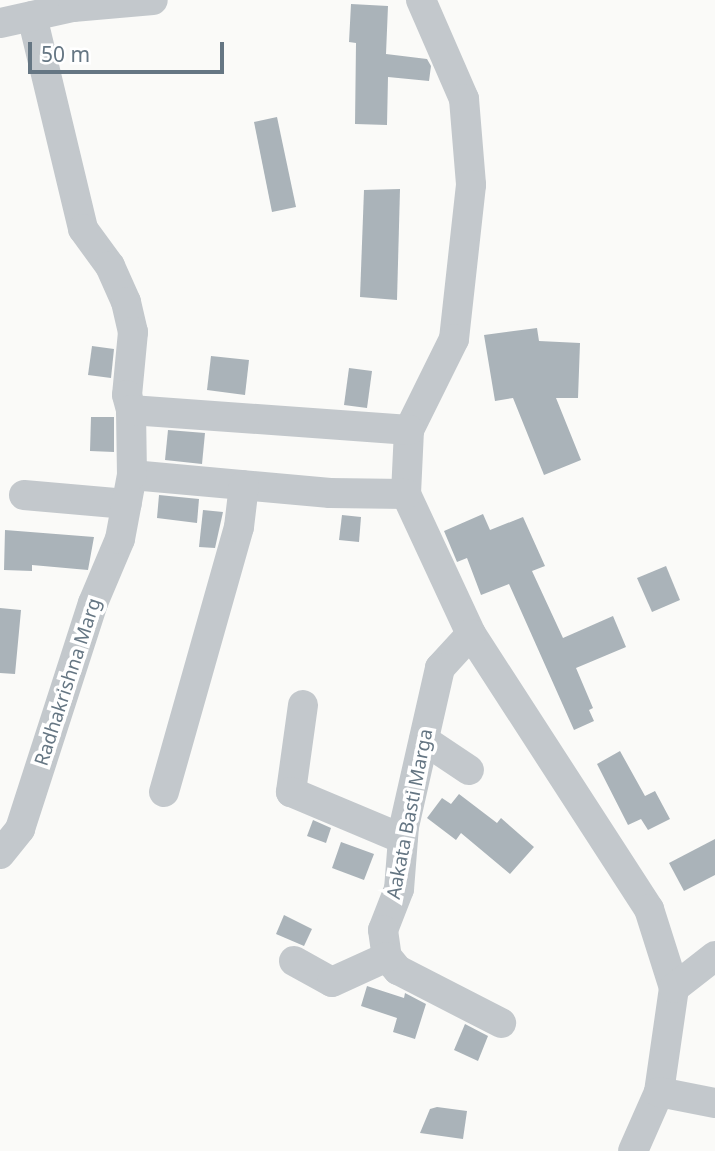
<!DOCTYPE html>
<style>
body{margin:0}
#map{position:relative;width:715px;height:1151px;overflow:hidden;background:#fafaf8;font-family:"Noto Sans",sans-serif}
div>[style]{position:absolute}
.building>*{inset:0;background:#aab3b9}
.minor>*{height:30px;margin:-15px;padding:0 15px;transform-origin:15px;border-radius:15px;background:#c3c8cc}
span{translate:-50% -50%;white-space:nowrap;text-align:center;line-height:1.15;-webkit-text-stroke:7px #fff;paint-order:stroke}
.street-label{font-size:19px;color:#657683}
.scale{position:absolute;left:28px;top:42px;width:196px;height:32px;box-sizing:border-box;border:4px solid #657683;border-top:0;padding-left:9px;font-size:21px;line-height:24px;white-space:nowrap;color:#657683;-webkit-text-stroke:5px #fff;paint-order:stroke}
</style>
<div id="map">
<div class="building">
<div style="clip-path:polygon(351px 4px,388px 6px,386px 54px,427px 59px,431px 66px,429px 81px,388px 77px,387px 125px,355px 124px,356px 43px,349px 42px)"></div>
<div style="clip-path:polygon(277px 117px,296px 207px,272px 212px,254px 122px)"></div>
<div style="clip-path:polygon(400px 189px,397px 300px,360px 297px,364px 190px)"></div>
<div style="clip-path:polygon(537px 328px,539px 341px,580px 343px,578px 398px,556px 398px,581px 460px,544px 475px,513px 398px,495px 401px,484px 335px)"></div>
<div style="clip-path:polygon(92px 346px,114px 349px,111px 378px,88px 375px)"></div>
<div style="clip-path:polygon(211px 356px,249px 360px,245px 395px,207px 390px)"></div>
<div style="clip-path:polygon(349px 368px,372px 371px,367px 408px,344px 405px)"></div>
<div style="clip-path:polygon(91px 417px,114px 417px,114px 452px,90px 451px)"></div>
<div style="clip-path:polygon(168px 430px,205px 433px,202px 464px,165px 460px)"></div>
<div style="clip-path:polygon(159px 495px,199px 499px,197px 523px,157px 518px)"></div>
<div style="clip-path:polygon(203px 510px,223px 512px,215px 548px,199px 547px)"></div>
<div style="clip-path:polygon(483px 514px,490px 530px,523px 517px,545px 566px,532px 571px,563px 638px,613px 616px,626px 647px,576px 668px,593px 708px,589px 710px,594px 721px,574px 730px,509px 584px,481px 595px,467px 558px,457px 562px,444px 531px)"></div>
<div style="clip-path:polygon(342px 515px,361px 517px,359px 542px,339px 540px)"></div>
<div style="clip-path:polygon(5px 530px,94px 537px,88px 570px,32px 565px,32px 571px,4px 570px)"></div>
<div style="clip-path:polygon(666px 566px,680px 600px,652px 612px,637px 578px)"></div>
<div style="clip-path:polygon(0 608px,21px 610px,15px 674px,0 673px)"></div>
<div style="clip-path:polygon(620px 751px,645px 796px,655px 791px,670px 819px,648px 830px,641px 819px,628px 825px,597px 764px)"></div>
<div style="clip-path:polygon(459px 794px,497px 823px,501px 818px,534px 847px,510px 874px,461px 833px,456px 840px,427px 818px,442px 798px,451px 804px)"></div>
<div style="clip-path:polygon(313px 820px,331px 828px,326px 843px,307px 836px)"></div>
<div style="clip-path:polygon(715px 839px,715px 875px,684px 891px,669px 863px)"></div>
<div style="clip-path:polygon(341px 842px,374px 854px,364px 880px,332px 868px)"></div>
<div style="clip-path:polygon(284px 915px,312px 929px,304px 946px,276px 934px)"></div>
<div style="clip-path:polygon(367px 986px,404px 998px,405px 993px,426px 1004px,415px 1039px,393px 1032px,397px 1018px,361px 1006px)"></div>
<div style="clip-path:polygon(465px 1024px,488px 1036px,478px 1061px,454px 1050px)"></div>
<div style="clip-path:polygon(437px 1107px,467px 1111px,463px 1139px,420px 1133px,430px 1109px)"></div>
</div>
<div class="minor">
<div style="left:421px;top:0;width:108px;rotate:66.5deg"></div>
<div style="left:464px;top:99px;width:86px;rotate:85.3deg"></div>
<div style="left:471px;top:185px;width:155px;rotate:96.3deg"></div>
<div style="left:454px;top:339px;width:102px;rotate:116.3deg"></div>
<div style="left:409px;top:430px;width:64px;rotate:92.7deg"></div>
<div style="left:406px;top:494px;width:154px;rotate:65.1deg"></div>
<div style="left:471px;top:634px;width:328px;rotate:57.1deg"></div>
<div style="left:649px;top:909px;width:83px;rotate:72.4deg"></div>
<div style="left:674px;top:988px;width:105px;rotate:98.2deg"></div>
<div style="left:659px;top:1092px;width:64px;rotate:113.8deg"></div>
<div style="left:32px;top:16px;width:219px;rotate:76.5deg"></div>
<div style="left:83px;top:229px;width:46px;rotate:53.9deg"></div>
<div style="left:110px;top:266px;width:39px;rotate:66deg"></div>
<div style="left:126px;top:302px;width:31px;rotate:77deg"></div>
<div style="left:133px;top:332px;width:63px;rotate:95.4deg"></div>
<div style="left:127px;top:395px;width:16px;rotate:75deg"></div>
<div style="left:0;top:23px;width:75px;rotate:-12.4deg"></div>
<div style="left:73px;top:7px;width:80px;rotate:-5deg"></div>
<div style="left:132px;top:475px;width:199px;rotate:5.2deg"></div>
<div style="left:330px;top:493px;width:76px;rotate:0.8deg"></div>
<div style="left:24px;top:495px;width:103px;rotate:5deg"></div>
<div style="left:471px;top:634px;width:46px;rotate:132.4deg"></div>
<div style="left:440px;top:668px;width:162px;rotate:102.8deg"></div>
<div style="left:404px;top:826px;width:63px;rotate:94.5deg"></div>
<div style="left:399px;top:889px;width:44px;rotate:111.3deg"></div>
<div style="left:383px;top:930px;width:27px;rotate:82deg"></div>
<div style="left:387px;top:957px;width:17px;rotate:50deg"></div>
<div style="left:398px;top:970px;width:116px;rotate:27.2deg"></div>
<div style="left:303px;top:705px;width:88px;rotate:97.9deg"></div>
<div style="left:291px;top:792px;width:121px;rotate:22.8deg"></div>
<div style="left:424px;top:740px;width:54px;rotate:33.7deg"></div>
<div style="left:164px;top:792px;width:275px;rotate:-74.2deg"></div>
<div style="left:239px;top:527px;width:42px;rotate:-83.2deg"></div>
<div style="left:0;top:854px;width:32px;rotate:-51deg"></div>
<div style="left:20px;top:829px;width:237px;rotate:-72.1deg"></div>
<div style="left:93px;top:603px;width:69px;rotate:-67.1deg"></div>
<div style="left:120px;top:539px;width:65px;rotate:-79.4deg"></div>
<div style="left:132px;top:475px;width:65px;rotate:-90.9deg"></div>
<div style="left:131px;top:410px;width:279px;rotate:4.1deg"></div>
<div style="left:294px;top:961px;width:43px;rotate:28.9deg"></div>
<div style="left:332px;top:982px;width:60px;rotate:-24.4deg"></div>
<div style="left:674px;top:988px;width:52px;rotate:-38deg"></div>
<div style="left:659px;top:1092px;width:57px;rotate:11.1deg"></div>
</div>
<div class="street-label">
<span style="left:68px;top:682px;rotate:-72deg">Radhakrishna Marg</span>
<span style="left:410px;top:814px;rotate:-79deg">Aakata Basti Marga</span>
</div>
<div class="scale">50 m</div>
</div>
